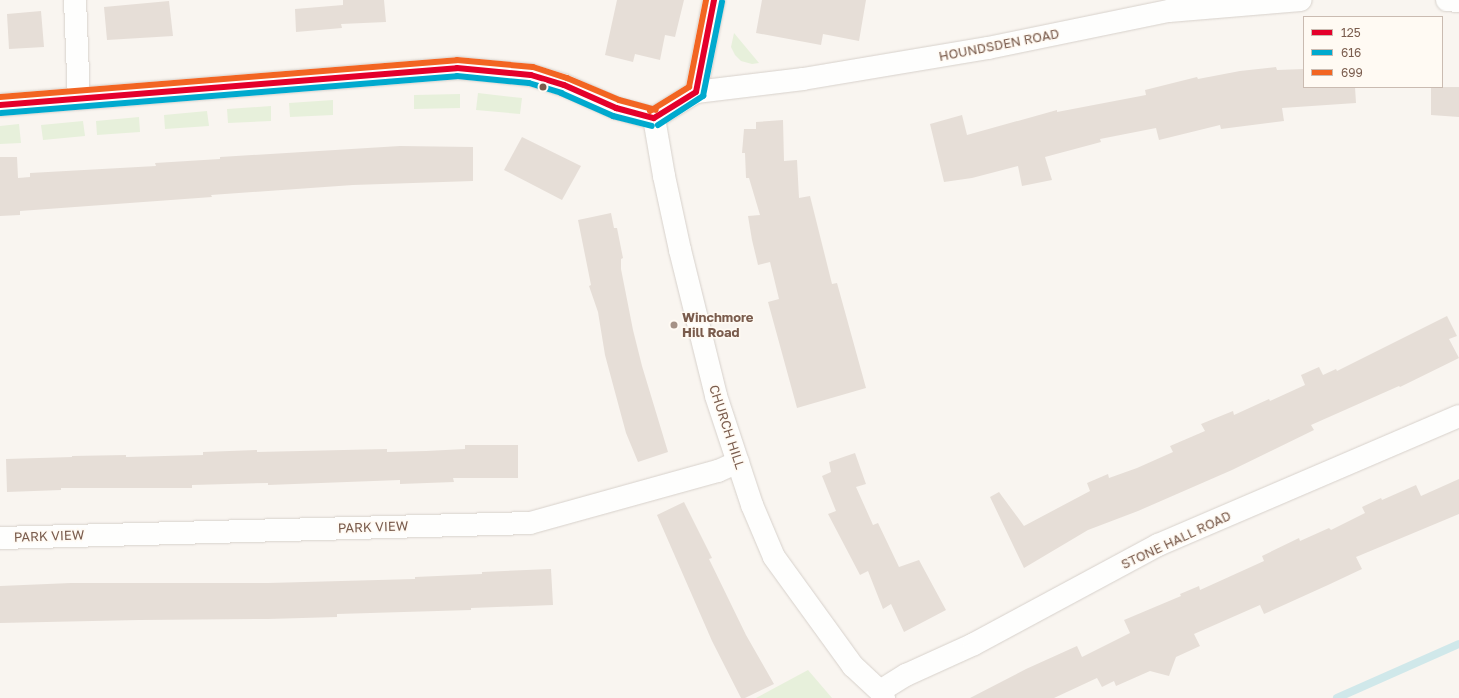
<!DOCTYPE html>
<style>
body{margin:0}
#map{position:relative;width:1459px;height:698px;overflow:hidden;background:#f9f5f0;font-family:"Golos Text",sans-serif}
div>[style]{position:absolute}
.green>*{inset:0;background:#e7f0db}
.stream>*{height:8px;margin:-4px;padding:0 4px;transform-origin:4px;border-radius:4px;background:#d0e8ea}
.building>*{inset:0;background:#e6ded7}
.roads{filter:drop-shadow(0 0 1px #d7d1cb) drop-shadow(0 0 1px #d7d1cb)}
.minor>*{height:22px;margin:-11px;padding:0 11px;transform-origin:11px;border-radius:11px;background:#fefefd}
.tertiary>*{height:22px;margin:-11px;padding:0 11px;transform-origin:11px;border-radius:11px;background:#fefefd}
.bus-1>*{height:6px;margin:-3px;padding:0 3px;transform-origin:3px;border-radius:3px;background:#e4002b}
.bus-2>*{height:6px;margin:-3px;padding:0 3px;transform-origin:3px;border-radius:3px;background:#00a9ce}
.bus-3>*{height:6px;margin:-3px;padding:0 3px;transform-origin:3px;border-radius:3px;background:#f26522}
.dots>*{width:11px;height:11px;translate:-50% -50%;box-sizing:border-box;border:2px solid #fffaf3;border-radius:50%}
span{translate:-50% -50%;white-space:nowrap;text-align:center;line-height:1.15;-webkit-text-stroke:3px #fffaf3;paint-order:stroke}
.street-label{font-size:13px;color:#7a5c4d}
.poi-label{font-size:13px;color:#7a5c4d;font-weight:700}
.left{translate:0 -50%;text-align:left}
.legend{position:absolute;left:1303px;top:16px;width:140px;height:72px;box-sizing:border-box;background:#fffaf3;border:1px solid #cabbb1;margin:0;padding:5px 7px;list-style:none;font-size:12px;color:#7a5c4d}
.legend li{display:flex;align-items:center;gap:8px;height:20px}
.legend b{width:20px;border:1px solid #cabbb1}
</style>
<div id="map">
<div class="green">
<div style="clip-path:polygon(734px 33px,759px 63px,752px 64px,741px 61px,735px 55px,731px 47px)"></div>
<div style="clip-path:polygon(478px 93px,522px 98px,520px 114px,476px 110px)"></div>
<div style="clip-path:polygon(460px 94px,460px 108px,414px 109px,414px 95px)"></div>
<div style="clip-path:polygon(333px 100px,333px 115px,290px 117px,289px 103px)"></div>
<div style="clip-path:polygon(271px 106px,271px 121px,228px 123px,227px 109px)"></div>
<div style="clip-path:polygon(207px 111px,209px 126px,165px 129px,164px 115px)"></div>
<div style="clip-path:polygon(139px 117px,140px 132px,97px 135px,96px 121px)"></div>
<div style="clip-path:polygon(83px 121px,85px 136px,43px 140px,41px 125px)"></div>
<div style="clip-path:polygon(19px 124px,21px 143px,0 144px,0 126px)"></div>
<div style="clip-path:polygon(808px 670px,832px 698px,756px 698px)"></div>
</div>
<div class="stream">
<div style="left:1337px;top:698px;width:133px;rotate:-23.9deg"></div>
</div>
<div class="building">
<div style="clip-path:polygon(343px 0,384px 0,386px 22px,341px 24px,342px 28px,296px 32px,295px 9px,343px 5px)"></div>
<div style="clip-path:polygon(617px 0,684px 0,675px 37px,665px 35px,660px 60px,635px 54px,633px 62px,605px 55px)"></div>
<div style="clip-path:polygon(762px 0,866px 0,859px 41px,823px 34px,821px 45px,756px 33px)"></div>
<div style="clip-path:polygon(169px 1px,173px 36px,107px 40px,104px 7px)"></div>
<div style="clip-path:polygon(41px 11px,44px 47px,9px 49px,7px 14px)"></div>
<div style="clip-path:polygon(1276px 67px,1277px 70px,1304px 69px,1304px 87px,1355px 87px,1356px 103px,1282px 108px,1284px 121px,1221px 129px,1220px 125px,1159px 140px,1156px 128px,1100px 139px,1101px 142px,1045px 157px,1052px 180px,1022px 186px,1018px 166px,972px 178px,944px 182px,930px 124px,962px 115px,967px 135px,1057px 110px,1057px 112px,1146px 95px,1145px 90px,1197px 77px,1198px 79px,1240px 71px)"></div>
<div style="clip-path:polygon(1431px 87px,1459px 87px,1459px 117px,1431px 115px)"></div>
<div style="clip-path:polygon(783px 120px,784px 161px,797px 160px,799px 198px,810px 196px,832px 284px,837px 283px,866px 388px,797px 408px,768px 302px,779px 299px,770px 262px,758px 265px,752px 240px,748px 216px,760px 215px,749px 178px,746px 178px,745px 153px,742px 153px,744px 129px,756px 129px,756px 122px)"></div>
<div style="clip-path:polygon(522px 137px,581px 166px,562px 200px,504px 170px)"></div>
<div style="clip-path:polygon(400px 146px,473px 147px,473px 181px,353px 185px,211px 195px,212px 197px,20px 211px,20px 215px,0 216px,0 157px,17px 157px,18px 178px,30px 177px,30px 173px,156px 166px,155px 163px,220px 159px,220px 157px)"></div>
<div style="clip-path:polygon(611px 213px,614px 228px,617px 228px,623px 258px,621px 259px,621px 269px,633px 330px,642px 366px,668px 452px,638px 462px,626px 433px,605px 355px,598px 312px,589px 286px,591px 285px,578px 220px)"></div>
<div style="clip-path:polygon(1447px 316px,1457px 336px,1449px 339px,1459px 358px,1400px 387px,1399px 386px,1311px 425px,1314px 430px,1232px 470px,1138px 511px,1088px 530px,1024px 568px,990px 497px,999px 492px,1024px 526px,1090px 491px,1087px 483px,1108px 474px,1109px 478px,1137px 468px,1173px 452px,1170px 446px,1205px 431px,1201px 424px,1233px 411px,1234px 415px,1269px 399px,1270px 401px,1305px 385px,1301px 375px,1319px 367px,1323px 375px,1336px 369px,1337px 371px)"></div>
<div style="clip-path:polygon(465px 445px,518px 445px,518px 478px,453px 478px,454px 482px,400px 484px,400px 480px,268px 485px,268px 483px,192px 485px,192px 488px,61px 488px,61px 490px,7px 492px,6px 459px,72px 457px,72px 456px,126px 455px,126px 457px,203px 455px,203px 452px,257px 450px,257px 452px,387px 449px,387px 452px,426px 451px,465px 449px)"></div>
<div style="clip-path:polygon(855px 453px,866px 484px,856px 487px,873px 525px,878px 523px,899px 567px,919px 560px,946px 610px,904px 632px,891px 604px,883px 609px,868px 571px,860px 575px,828px 514px,836px 511px,822px 476px,831px 472px,829px 462px)"></div>
<div style="clip-path:polygon(1459px 479px,1459px 514px,1356px 557px,1362px 569px,1328px 585px,1264px 614px,1260px 605px,1194px 634px,1200px 646px,1176px 657px,1169px 676px,1150px 671px,1116px 686px,1114px 681px,1102px 687px,1097px 678px,1054px 698px,970px 698px,1026px 669px,1077px 646px,1082px 657px,1130px 633px,1124px 620px,1181px 596px,1180px 594px,1199px 586px,1200px 590px,1264px 561px,1262px 556px,1299px 538px,1300px 541px,1329px 528px,1331px 530px,1365px 513px,1362px 507px,1381px 498px,1382px 500px,1416px 485px,1421px 496px)"></div>
<div style="clip-path:polygon(684px 502px,712px 558px,709px 559px,746px 635px,774px 684px,745px 698px,741px 698px,712px 641px,657px 515px)"></div>
<div style="clip-path:polygon(551px 569px,553px 605px,471px 608px,471px 610px,337px 614px,337px 617px,268px 619px,139px 620px,0 623px,0 586px,71px 583px,268px 583px,415px 579px,415px 577px,482px 574px,482px 572px)"></div>
</div>
<div class="roads">
<div class="minor">
<div style="left:75px;top:0;width:98px;rotate:87.7deg"></div>
<div style="left:0;top:538px;width:530px;rotate:-1.62deg"></div>
<div style="left:530px;top:523px;width:195px;rotate:-15.5deg"></div>
<div style="left:718px;top:471px;width:22px;rotate:-24deg"></div>
<div style="left:880px;top:691px;width:31px;rotate:-32deg"></div>
<div style="left:906px;top:675px;width:75px;rotate:-24.5deg"></div>
<div style="left:974px;top:644px;width:209px;rotate:-28.3deg"></div>
<div style="left:1158px;top:545px;width:327px;rotate:-23.2deg"></div>
</div>
<div class="tertiary">
<div style="left:1447px;top:0;width:12px;rotate:5deg"></div>
<div style="left:696px;top:92px;width:108px;rotate:-6.9deg"></div>
<div style="left:803px;top:79px;width:188px;rotate:-9.5deg"></div>
<div style="left:988px;top:48px;width:185px;rotate:-11.6deg"></div>
<div style="left:1169px;top:11px;width:132px;rotate:-4.8deg"></div>
<div style="left:0;top:105px;width:458px;rotate:-4.6deg"></div>
<div style="left:457px;top:68px;width:74px;rotate:5.4deg"></div>
<div style="left:531px;top:75px;width:34px;rotate:17deg"></div>
<div style="left:564px;top:85px;width:57px;rotate:23.9deg"></div>
<div style="left:616px;top:108px;width:39px;rotate:15deg"></div>
<div style="left:654px;top:118px;width:59px;rotate:80.2deg"></div>
<div style="left:664px;top:176px;width:76px;rotate:77.8deg"></div>
<div style="left:680px;top:250px;width:150px;rotate:76.1deg"></div>
<div style="left:716px;top:396px;width:115px;rotate:71.7deg"></div>
<div style="left:752px;top:505px;width:56px;rotate:67.1deg"></div>
<div style="left:774px;top:557px;width:135px;rotate:54.1deg"></div>
<div style="left:853px;top:666px;width:37px;rotate:43deg"></div>
<div style="left:880px;top:691px;width:8px;rotate:60deg"></div>
<div style="left:654px;top:118px;width:49px;rotate:-31.8deg"></div>
<div style="left:696px;top:92px;width:94px;rotate:-78.9deg"></div>
</div>
</div>
<div class="bus-1">
<div style="left:0;top:105px;width:458px;rotate:-4.6deg"></div>
<div style="left:457px;top:68px;width:74px;rotate:5.4deg"></div>
<div style="left:531px;top:75px;width:34px;rotate:17deg"></div>
<div style="left:564px;top:85px;width:57px;rotate:23.9deg"></div>
<div style="left:616px;top:108px;width:39px;rotate:15deg"></div>
<div style="left:654px;top:118px;width:49px;rotate:-31.8deg"></div>
<div style="left:696px;top:92px;width:94px;rotate:-78.9deg"></div>
</div>
<div class="bus-2">
<div style="left:1px;top:113px;width:457px;rotate:-4.6deg"></div>
<div style="left:457px;top:76px;width:72px;rotate:5.6deg"></div>
<div style="left:529px;top:83px;width:34px;rotate:17deg"></div>
<div style="left:561px;top:93px;width:57px;rotate:23.9deg"></div>
<div style="left:613px;top:116px;width:40px;rotate:14.4deg"></div>
<div style="left:658px;top:125px;width:54px;rotate:-32.8deg"></div>
<div style="left:703px;top:96px;width:96px;rotate:-78.6deg"></div>
</div>
<div class="bus-3">
<div style="left:0;top:97px;width:458px;rotate:-4.6deg"></div>
<div style="left:457px;top:60px;width:76px;rotate:5.3deg"></div>
<div style="left:533px;top:67px;width:36px;rotate:18deg"></div>
<div style="left:567px;top:78px;width:56px;rotate:22.9deg"></div>
<div style="left:619px;top:100px;width:38px;rotate:15deg"></div>
<div style="left:650px;top:111px;width:46px;rotate:-31.6deg"></div>
<div style="left:689px;top:87px;width:89px;rotate:-78.9deg"></div>
</div>
<div class="dots">
<div style="left:543px;top:87px;background:#7a5c4d"></div>
<div style="left:674px;top:325px;background:#a69286"></div>
</div>
<div class="street-label">
<span style="left:999px;top:45px;rotate:-11deg">HOUNDSDEN ROAD</span>
<span style="left:727px;top:427px;rotate:72deg">CHURCH HILL</span>
<span style="left:373px;top:527px;rotate:-2deg">PARK VIEW</span>
<span style="left:49px;top:536px;rotate:-2deg">PARK VIEW</span>
<span style="left:1176px;top:540px;rotate:-25deg">STONE HALL ROAD</span>
</div>
<div class="poi-label">
<span class="left" style="left:682px;top:325px">Winchmore<br>Hill Road</span>
</div>
<ul class="legend">
<li><b style="height:5px;background:#e4002b"></b>125</li>
<li><b style="height:5px;background:#00a9ce"></b>616</li>
<li><b style="height:5px;background:#f26522"></b>699</li>
</ul>
</div>
